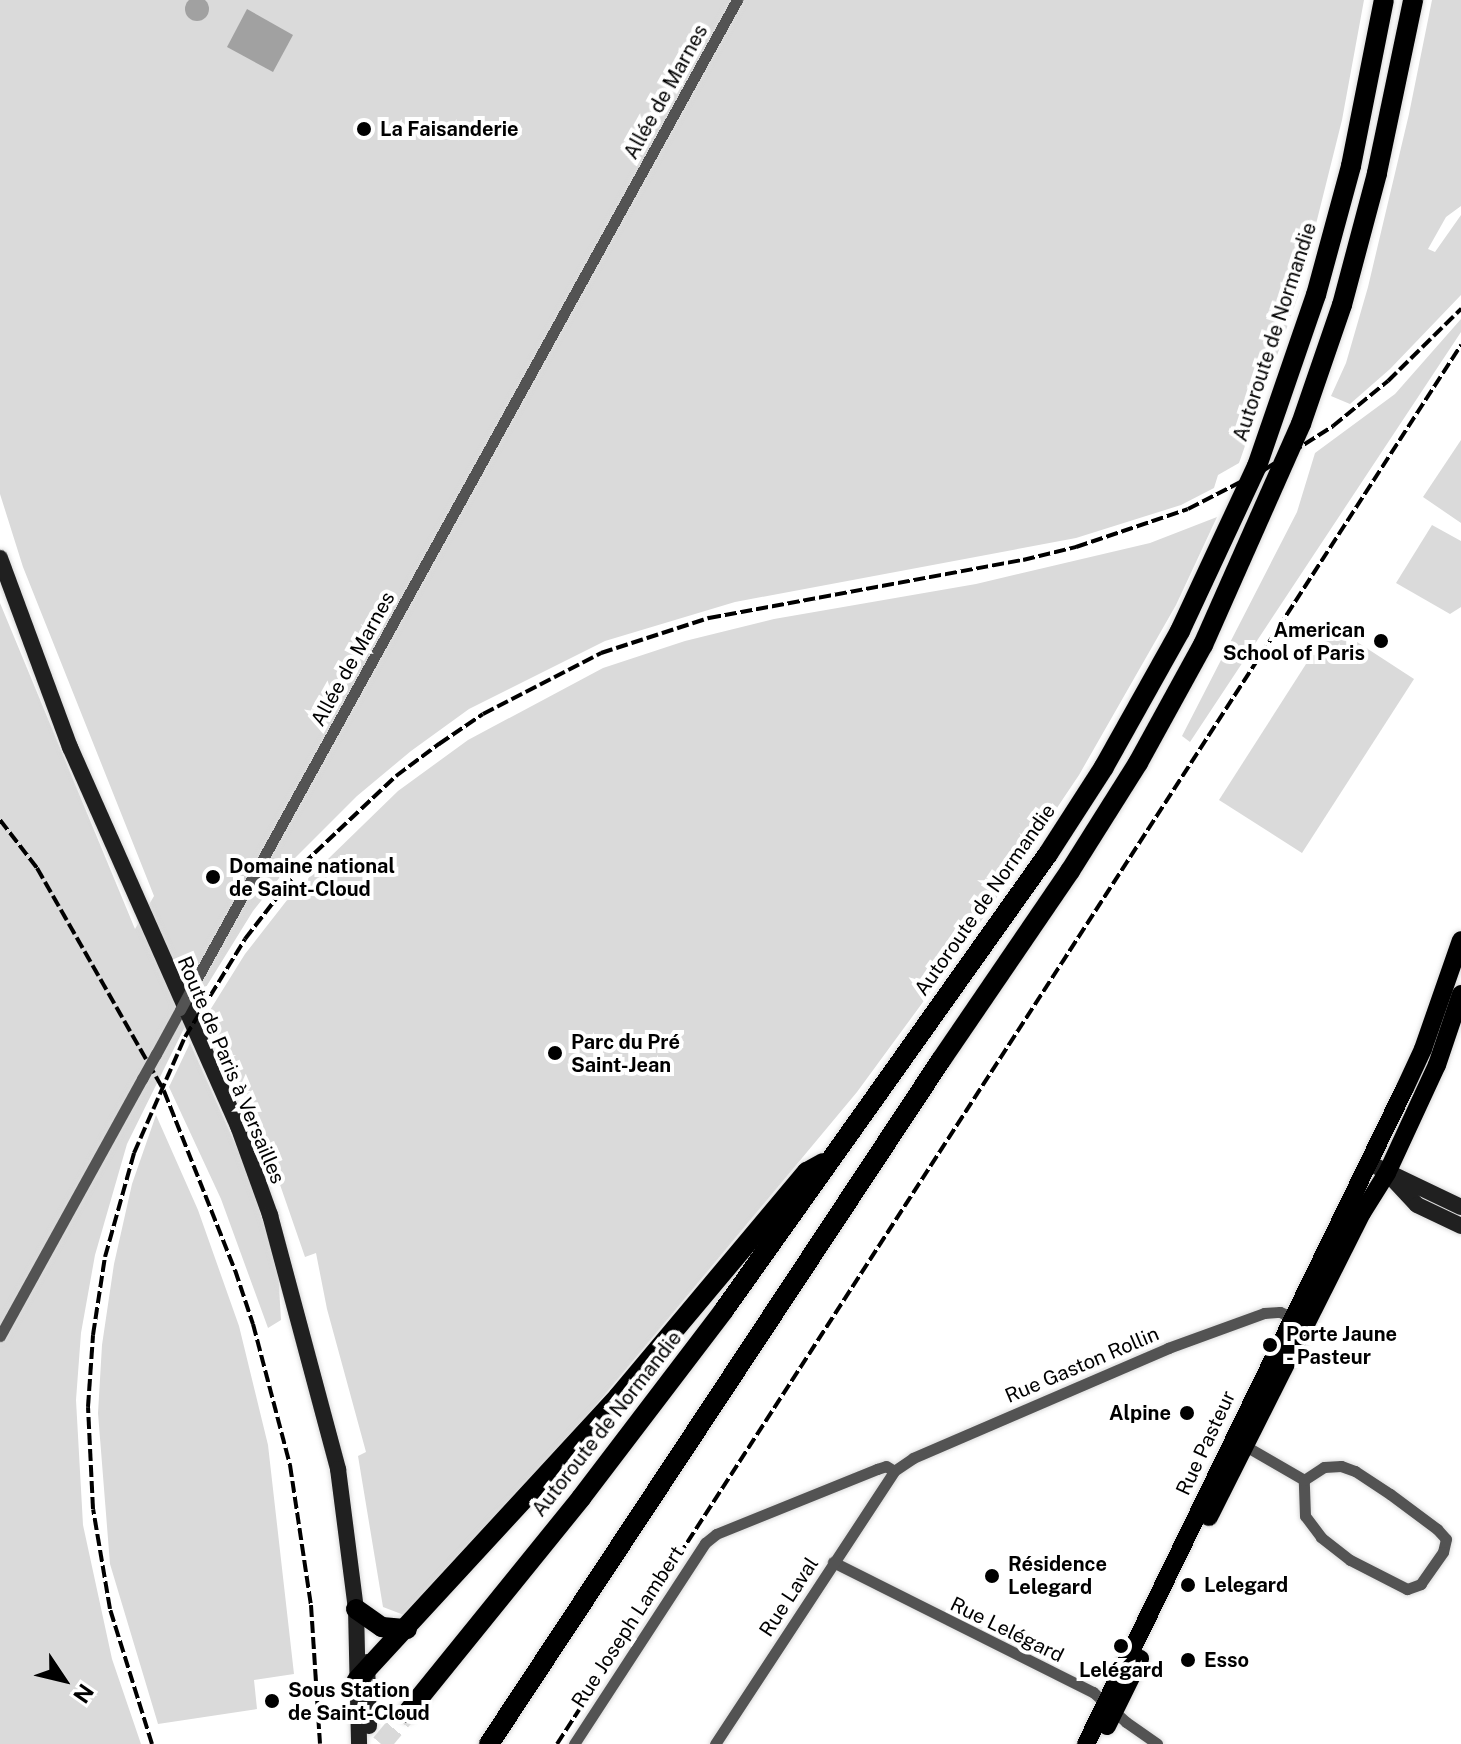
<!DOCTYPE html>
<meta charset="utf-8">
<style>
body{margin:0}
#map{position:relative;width:1461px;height:1744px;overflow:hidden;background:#fff;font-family:"Public Sans",sans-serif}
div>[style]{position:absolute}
.green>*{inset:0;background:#dadada}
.water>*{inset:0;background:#a1a1a1}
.round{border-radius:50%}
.motorway-tunnel>*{height:20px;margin-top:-10px;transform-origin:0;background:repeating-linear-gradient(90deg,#d9d9d9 0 20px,transparent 0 30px)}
.roads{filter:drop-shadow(0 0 2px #dbdbdb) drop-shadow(0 0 2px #dbdbdb)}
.minor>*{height:11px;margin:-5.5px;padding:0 5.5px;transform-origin:5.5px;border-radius:5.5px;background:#535353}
.secondary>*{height:16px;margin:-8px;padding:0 8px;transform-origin:8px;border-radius:8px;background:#202020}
.primary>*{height:18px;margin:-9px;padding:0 9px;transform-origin:9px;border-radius:9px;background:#000}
.motorway>*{height:20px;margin:-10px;padding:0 10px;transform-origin:10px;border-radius:10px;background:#000}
.rail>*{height:4px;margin-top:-2px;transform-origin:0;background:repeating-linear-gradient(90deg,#000 0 12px,transparent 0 16px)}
.minor-bridge>*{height:11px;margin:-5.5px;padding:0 5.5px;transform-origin:5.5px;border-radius:5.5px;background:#535353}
.dots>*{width:22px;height:22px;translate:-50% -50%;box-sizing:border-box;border:4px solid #fff;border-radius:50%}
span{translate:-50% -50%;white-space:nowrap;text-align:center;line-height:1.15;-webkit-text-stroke:8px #fff;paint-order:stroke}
.street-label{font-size:20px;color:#000}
.poi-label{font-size:20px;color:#000;font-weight:700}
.left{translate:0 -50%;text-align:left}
.right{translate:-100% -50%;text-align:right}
.north{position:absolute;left:24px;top:1640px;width:80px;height:80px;-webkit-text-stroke:6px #fff;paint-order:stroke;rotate:125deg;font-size:22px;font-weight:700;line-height:32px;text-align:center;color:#000}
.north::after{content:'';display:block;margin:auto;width:28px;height:36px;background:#000;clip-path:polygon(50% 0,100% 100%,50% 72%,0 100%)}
</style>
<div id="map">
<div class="green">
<div style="clip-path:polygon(0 0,1364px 0,1342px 120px,1298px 296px,1239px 463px,1218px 475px,1214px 488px,1181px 505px,1076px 538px,735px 602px,605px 641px,469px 709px,411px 751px,357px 796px,295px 858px,253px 911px,198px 1000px,127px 1144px,95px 1255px,81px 1333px,76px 1400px,83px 1525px,112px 1659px,141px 1744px,0 1744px,0 603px,135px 929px,154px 896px,23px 567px,0 494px)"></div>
<div style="clip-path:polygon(1432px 0,1461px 0,1461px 206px,1446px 217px,1428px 249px,1435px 252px,1461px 215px,1461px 295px,1390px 369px,1350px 404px,1331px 396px,1346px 363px,1368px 287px,1409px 114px)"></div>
<div style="clip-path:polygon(1461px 319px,1461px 332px,1190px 742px,1182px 736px,1297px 512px,1315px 453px,1395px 394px)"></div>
<div style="clip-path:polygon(1461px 440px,1461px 523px,1423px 497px)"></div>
<div style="clip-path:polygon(1217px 517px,1176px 605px,1079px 775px,967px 942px,857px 1092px,546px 1465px,404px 1615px,383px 1607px,358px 1456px,366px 1452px,327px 1309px,316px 1253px,305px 1257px,268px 1150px,207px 1015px,245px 954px,291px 895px,398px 791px,468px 740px,603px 668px,685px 641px,774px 619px,976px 584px,1150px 543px)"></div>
<div style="clip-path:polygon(1432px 525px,1461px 541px,1461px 607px,1450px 614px,1396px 583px)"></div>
<div style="clip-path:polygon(1331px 625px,1414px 679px,1302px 853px,1219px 800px)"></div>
<div style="clip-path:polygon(190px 1043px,245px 1166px,278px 1269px,281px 1320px,268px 1328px,221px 1199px,169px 1087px)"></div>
<div style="clip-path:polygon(156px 1115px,198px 1210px,239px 1326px,268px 1445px,294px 1674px,254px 1680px,257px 1709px,158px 1724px,110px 1564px,98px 1413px,102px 1345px,114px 1264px,132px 1184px)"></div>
</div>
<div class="water">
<div class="round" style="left:185px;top:-3px;width:24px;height:24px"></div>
<div style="clip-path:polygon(247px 9px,293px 35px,273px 72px,227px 47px)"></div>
</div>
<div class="motorway-tunnel">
<div style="left:381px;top:1744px;width:40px;rotate:-50deg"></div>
</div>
<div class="roads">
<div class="minor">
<div style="left:191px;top:989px;width:1130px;rotate:-61.1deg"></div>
<div style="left:156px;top:1054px;width:50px;rotate:-61.4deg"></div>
<div style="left:0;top:1336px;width:294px;rotate:-61.1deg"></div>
<div style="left:1242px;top:1444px;width:72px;rotate:30.1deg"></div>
<div style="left:1341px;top:1466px;width:15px;rotate:20deg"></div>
<div style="left:1355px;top:1471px;width:42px;rotate:33.3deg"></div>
<div style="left:1390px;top:1494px;width:59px;rotate:36.7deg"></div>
<div style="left:1437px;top:1529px;width:13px;rotate:48deg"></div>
<div style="left:1446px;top:1539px;width:13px;rotate:103deg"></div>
<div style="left:1443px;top:1552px;width:39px;rotate:125deg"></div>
<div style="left:1421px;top:1584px;width:15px;rotate:160deg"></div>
<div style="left:1407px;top:1589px;width:64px;rotate:-153deg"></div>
<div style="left:1350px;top:1560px;width:37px;rotate:-142deg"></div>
<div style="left:1321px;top:1537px;width:26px;rotate:-127deg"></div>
<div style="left:1305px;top:1516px;width:36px;rotate:-92deg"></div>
<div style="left:1304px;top:1480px;width:24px;rotate:-33deg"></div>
<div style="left:1324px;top:1467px;width:17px;rotate:-3deg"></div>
<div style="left:833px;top:1562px;width:291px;rotate:26.6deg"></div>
<div style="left:1093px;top:1692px;width:45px;rotate:42.3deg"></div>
<div style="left:1126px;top:1722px;width:38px;rotate:35deg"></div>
<div style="left:574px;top:1744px;width:240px;rotate:-56.9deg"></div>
<div style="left:705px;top:1543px;width:14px;rotate:-39deg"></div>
<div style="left:716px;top:1534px;width:174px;rotate:-22deg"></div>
<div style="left:877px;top:1469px;width:9px;rotate:-18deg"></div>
<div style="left:886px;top:1466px;width:9px;rotate:32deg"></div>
<div style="left:715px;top:1744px;width:326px;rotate:-56.7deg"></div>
<div style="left:894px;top:1471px;width:23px;rotate:-34deg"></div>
<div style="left:913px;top:1458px;width:278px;rotate:-23.3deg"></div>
<div style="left:1168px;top:1348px;width:102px;rotate:-20deg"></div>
<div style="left:1264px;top:1313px;width:16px;rotate:-4deg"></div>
<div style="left:1280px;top:1312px;width:12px;rotate:24deg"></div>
</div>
<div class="secondary">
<div style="left:0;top:558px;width:202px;rotate:69.7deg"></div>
<div style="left:70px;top:747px;width:415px;rotate:66.1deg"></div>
<div style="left:238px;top:1126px;width:95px;rotate:70.2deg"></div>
<div style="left:270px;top:1215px;width:263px;rotate:75deg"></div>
<div style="left:338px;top:1469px;width:141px;rotate:82.7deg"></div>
<div style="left:356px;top:1609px;width:135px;rotate:88.7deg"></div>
<div style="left:1369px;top:1163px;width:102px;rotate:25.6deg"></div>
<div style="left:1388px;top:1174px;width:42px;rotate:46.9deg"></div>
<div style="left:1417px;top:1205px;width:49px;rotate:25.5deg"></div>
<div style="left:367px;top:1662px;width:64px;rotate:88.2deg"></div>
</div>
<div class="primary">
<div style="left:1209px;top:1517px;width:340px;rotate:-63.3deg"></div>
<div style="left:1362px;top:1213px;width:47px;rotate:-58deg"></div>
<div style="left:1387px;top:1173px;width:119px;rotate:-65.2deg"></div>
<div style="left:1437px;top:1065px;width:75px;rotate:-71.3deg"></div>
<div style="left:1107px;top:1726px;width:75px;rotate:-63.8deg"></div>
<div style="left:1086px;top:1744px;width:729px;rotate:-64.07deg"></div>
<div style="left:1405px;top:1088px;width:43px;rotate:-65.2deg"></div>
<div style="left:1423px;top:1049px;width:115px;rotate:-70.8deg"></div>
</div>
<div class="motorway">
<div style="left:356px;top:1609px;width:32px;rotate:35deg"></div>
<div style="left:382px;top:1627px;width:25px;rotate:5deg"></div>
<div style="left:357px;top:1680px;width:385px;rotate:-47.3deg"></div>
<div style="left:618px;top:1397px;width:294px;rotate:-50deg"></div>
<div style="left:807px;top:1172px;width:18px;rotate:-29deg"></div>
<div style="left:407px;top:1713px;width:277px;rotate:-51deg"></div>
<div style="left:581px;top:1498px;width:236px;rotate:-52.7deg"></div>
<div style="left:724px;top:1310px;width:559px;rotate:-54.61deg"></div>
<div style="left:1048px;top:854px;width:103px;rotate:-57.2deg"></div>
<div style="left:1104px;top:767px;width:156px;rotate:-60.8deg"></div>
<div style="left:1180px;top:631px;width:182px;rotate:-65deg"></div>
<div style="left:1257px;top:466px;width:181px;rotate:-71deg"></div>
<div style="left:1316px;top:295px;width:134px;rotate:-74.8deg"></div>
<div style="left:1351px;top:166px;width:169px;rotate:-78.8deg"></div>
<div style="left:489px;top:1744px;width:820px;rotate:-56.54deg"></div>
<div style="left:941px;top:1060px;width:229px;rotate:-55.7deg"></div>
<div style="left:1070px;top:871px;width:128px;rotate:-57.8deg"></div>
<div style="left:1138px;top:763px;width:135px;rotate:-61.2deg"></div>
<div style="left:1203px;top:645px;width:242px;rotate:-66.1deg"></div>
<div style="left:1301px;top:424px;width:126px;rotate:-71deg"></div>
<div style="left:1342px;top:305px;width:137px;rotate:-75.1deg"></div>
<div style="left:1377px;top:173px;width:177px;rotate:-78.2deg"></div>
</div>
</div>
<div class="rail">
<div style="left:0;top:820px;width:61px;rotate:52.4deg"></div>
<div style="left:37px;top:868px;width:257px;rotate:60.3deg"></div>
<div style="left:164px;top:1091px;width:193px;rotate:68.4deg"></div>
<div style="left:235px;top:1270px;width:57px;rotate:71.6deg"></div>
<div style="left:253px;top:1324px;width:146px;rotate:75.3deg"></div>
<div style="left:290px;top:1465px;width:142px;rotate:81.5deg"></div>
<div style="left:311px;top:1605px;width:139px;rotate:86.3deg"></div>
<div style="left:152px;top:1744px;width:141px;rotate:-107.3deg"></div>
<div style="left:110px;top:1609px;width:101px;rotate:-99.6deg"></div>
<div style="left:93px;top:1509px;width:102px;rotate:-92.8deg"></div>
<div style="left:88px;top:1407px;width:72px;rotate:-86deg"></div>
<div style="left:93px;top:1335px;width:79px;rotate:-81.3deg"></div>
<div style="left:105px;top:1257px;width:108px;rotate:-74.4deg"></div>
<div style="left:134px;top:1153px;width:127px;rotate:-66.3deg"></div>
<div style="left:185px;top:1037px;width:115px;rotate:-58.5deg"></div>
<div style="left:245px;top:939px;width:95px;rotate:-52.3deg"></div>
<div style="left:303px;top:864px;width:128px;rotate:-43.4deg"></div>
<div style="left:396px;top:776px;width:54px;rotate:-36.7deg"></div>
<div style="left:439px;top:744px;width:53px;rotate:-34.3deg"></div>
<div style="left:483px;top:714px;width:133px;rotate:-27.3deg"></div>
<div style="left:601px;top:653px;width:114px;rotate:-18deg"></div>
<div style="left:709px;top:618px;width:319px;rotate:-10.5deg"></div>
<div style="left:1023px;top:560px;width:55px;rotate:-13.8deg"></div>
<div style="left:1076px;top:547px;width:118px;rotate:-18.7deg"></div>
<div style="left:1188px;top:509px;width:85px;rotate:-27.2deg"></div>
<div style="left:1264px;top:470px;width:82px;rotate:-32.5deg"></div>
<div style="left:1333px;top:426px;width:71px;rotate:-39.3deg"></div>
<div style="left:1388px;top:381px;width:103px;rotate:-44.6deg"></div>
<div style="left:557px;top:1744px;width:1666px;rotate:-57.13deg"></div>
</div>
<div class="minor-bridge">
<div style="left:180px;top:1010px;width:24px;rotate:-62deg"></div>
<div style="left:142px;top:1079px;width:29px;rotate:-61deg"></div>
</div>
<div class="dots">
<div style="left:364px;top:129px;background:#000"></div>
<div style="left:1381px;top:641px;background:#000"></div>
<div style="left:213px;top:877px;background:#000"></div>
<div style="left:555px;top:1053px;background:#000"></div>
<div style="left:1270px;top:1345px;background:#000"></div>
<div style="left:1187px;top:1413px;background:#000"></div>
<div style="left:992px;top:1576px;background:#000"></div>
<div style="left:1188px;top:1585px;background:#000"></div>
<div style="left:1121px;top:1646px;background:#000"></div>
<div style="left:1188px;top:1660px;background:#000"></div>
<div style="left:272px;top:1701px;background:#000"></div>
</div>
<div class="street-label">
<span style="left:666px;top:92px;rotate:-61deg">Allée de Marnes</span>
<span style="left:1275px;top:332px;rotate:-72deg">Autoroute de Normandie</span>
<span style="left:353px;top:659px;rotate:-61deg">Allée de Marnes</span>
<span style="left:985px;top:900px;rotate:-55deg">Autoroute de Normandie</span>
<span style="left:231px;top:1070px;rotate:67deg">Route de Paris à Versailles</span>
<span style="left:1082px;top:1365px;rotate:-23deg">Rue Gaston Rollin</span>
<span style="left:607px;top:1424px;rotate:-52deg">Autoroute de Normandie</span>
<span style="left:1206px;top:1443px;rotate:-65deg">Rue Pasteur</span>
<span style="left:789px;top:1597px;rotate:-57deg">Rue Laval</span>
<span style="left:628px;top:1627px;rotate:-57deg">Rue Joseph Lambert</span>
<span style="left:1007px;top:1630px;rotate:26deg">Rue Lelégard</span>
</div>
<div class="poi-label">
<span class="left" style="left:380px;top:129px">La Faisanderie</span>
<span class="right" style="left:1365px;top:642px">American<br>School of Paris</span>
<span class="left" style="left:229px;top:878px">Domaine national<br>de Saint-Cloud</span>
<span class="left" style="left:571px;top:1054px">Parc du Pré<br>Saint-Jean</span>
<span class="left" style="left:1286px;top:1346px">Porte Jaune<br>- Pasteur</span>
<span class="right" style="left:1171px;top:1413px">Alpine</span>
<span class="left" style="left:1008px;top:1576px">Résidence<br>Lelegard</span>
<span class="left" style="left:1204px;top:1585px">Lelegard</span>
<span class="left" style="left:1204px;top:1660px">Esso</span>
<span style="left:1121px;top:1670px">Lelégard</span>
<span class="left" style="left:288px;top:1702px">Sous Station<br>de Saint-Cloud</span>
</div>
<div class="north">N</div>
</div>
